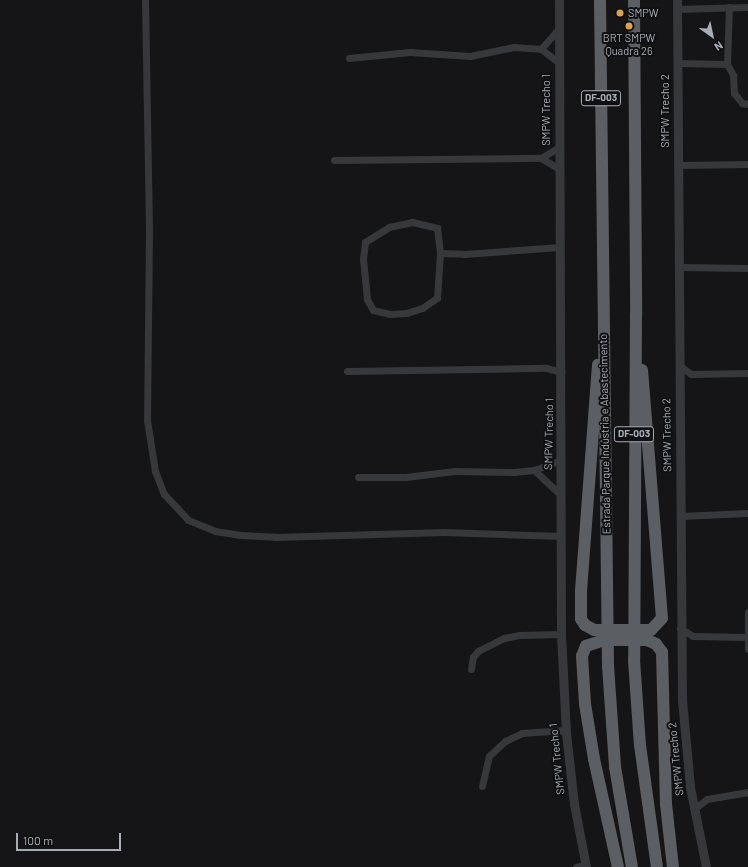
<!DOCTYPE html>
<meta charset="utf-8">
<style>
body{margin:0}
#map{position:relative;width:748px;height:867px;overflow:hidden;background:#151517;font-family:Barlow,sans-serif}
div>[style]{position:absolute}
.minor>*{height:7px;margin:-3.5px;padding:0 3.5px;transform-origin:3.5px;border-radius:3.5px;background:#37383b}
.tertiary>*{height:9px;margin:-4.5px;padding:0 4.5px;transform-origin:4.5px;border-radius:4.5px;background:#37383b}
.trunk>*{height:12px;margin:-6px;padding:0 6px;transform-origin:6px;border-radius:6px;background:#5b5e63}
.trunk-bridge>*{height:12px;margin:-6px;padding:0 6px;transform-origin:6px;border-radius:6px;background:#5b5e63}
.dots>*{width:11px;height:11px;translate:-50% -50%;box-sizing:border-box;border:2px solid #101012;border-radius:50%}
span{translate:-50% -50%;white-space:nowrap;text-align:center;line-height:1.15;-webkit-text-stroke:4px #101012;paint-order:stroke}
.shield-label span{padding:1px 3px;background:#101012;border:1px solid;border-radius:3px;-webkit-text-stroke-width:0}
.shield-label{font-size:10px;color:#a8adb5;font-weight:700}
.poi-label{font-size:11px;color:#a8adb5}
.left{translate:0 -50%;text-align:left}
.street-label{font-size:11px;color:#a8adb5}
.north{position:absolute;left:692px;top:16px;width:40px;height:40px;-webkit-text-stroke:3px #101012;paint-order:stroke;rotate:147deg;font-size:11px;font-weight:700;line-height:16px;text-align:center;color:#a8adb5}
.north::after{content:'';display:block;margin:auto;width:14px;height:18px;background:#a8adb5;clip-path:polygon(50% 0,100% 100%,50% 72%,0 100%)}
.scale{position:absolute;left:16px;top:833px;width:105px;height:18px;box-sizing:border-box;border:2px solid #a8adb5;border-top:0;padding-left:5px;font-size:12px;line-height:14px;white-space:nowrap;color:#a8adb5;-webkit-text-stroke:3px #101012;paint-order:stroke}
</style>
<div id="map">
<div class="minor">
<div style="left:145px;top:0;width:232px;rotate:89deg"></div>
<div style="left:149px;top:232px;width:188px;rotate:90.6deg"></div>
<div style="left:147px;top:420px;width:52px;rotate:81.1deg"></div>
<div style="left:155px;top:471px;width:25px;rotate:69deg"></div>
<div style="left:164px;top:494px;width:35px;rotate:47deg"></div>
<div style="left:188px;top:520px;width:29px;rotate:22deg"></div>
<div style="left:215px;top:531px;width:26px;rotate:9deg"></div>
<div style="left:241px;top:535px;width:34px;rotate:3deg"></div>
<div style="left:275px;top:537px;width:169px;rotate:-1.7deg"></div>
<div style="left:444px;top:532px;width:117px;rotate:2deg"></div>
<div style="left:677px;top:9px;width:71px;rotate:-1.6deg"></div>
<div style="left:541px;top:49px;width:28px;rotate:-49deg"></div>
<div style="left:349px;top:58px;width:61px;rotate:-5.6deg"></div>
<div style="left:410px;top:52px;width:60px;rotate:3.8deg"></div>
<div style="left:470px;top:56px;width:45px;rotate:-11.6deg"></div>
<div style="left:514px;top:47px;width:27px;rotate:4deg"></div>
<div style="left:541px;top:49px;width:21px;rotate:37deg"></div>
<div style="left:677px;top:63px;width:50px;rotate:1.1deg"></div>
<div style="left:727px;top:64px;width:13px;rotate:61deg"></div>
<div style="left:733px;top:75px;width:18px;rotate:87deg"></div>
<div style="left:734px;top:93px;width:13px;rotate:51deg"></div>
<div style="left:742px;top:103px;width:6px;rotate:9deg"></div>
<div style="left:727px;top:64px;width:57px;rotate:-88deg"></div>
<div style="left:541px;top:158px;width:21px;rotate:-31deg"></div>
<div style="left:334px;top:160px;width:207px;rotate:-0.6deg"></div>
<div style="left:541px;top:158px;width:21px;rotate:31deg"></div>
<div style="left:678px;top:165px;width:70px;rotate:-0.8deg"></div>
<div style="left:440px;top:253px;width:45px;rotate:93.8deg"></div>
<div style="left:437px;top:298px;width:18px;rotate:146deg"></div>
<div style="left:422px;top:308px;width:16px;rotate:162deg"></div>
<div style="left:407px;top:313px;width:17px;rotate:177deg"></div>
<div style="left:390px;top:314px;width:17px;rotate:-167deg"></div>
<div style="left:373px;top:310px;width:13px;rotate:-119deg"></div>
<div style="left:367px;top:299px;width:40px;rotate:-95.7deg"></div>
<div style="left:363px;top:259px;width:17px;rotate:-83deg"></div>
<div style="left:365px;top:242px;width:28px;rotate:-32deg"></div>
<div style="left:389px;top:227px;width:24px;rotate:-12deg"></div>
<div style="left:412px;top:222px;width:26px;rotate:13deg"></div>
<div style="left:437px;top:228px;width:25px;rotate:83deg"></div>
<div style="left:440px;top:253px;width:24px;rotate:2deg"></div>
<div style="left:464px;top:254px;width:96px;rotate:-4.2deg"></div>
<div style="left:678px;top:267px;width:70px;rotate:0.8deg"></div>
<div style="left:679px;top:365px;width:15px;rotate:37deg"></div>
<div style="left:691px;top:374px;width:57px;rotate:-1deg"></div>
<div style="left:347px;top:371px;width:199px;rotate:-0.9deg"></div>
<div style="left:546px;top:368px;width:16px;rotate:14deg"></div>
<div style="left:534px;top:470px;width:35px;rotate:43deg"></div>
<div style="left:358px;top:477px;width:48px"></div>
<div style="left:406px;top:477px;width:49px;rotate:-7deg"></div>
<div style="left:455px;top:471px;width:59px;rotate:1deg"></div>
<div style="left:514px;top:472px;width:20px;rotate:-6deg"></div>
<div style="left:534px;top:470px;width:29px;rotate:-20deg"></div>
<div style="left:680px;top:516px;width:68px;rotate:-2.5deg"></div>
<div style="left:748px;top:612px;width:37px;rotate:90deg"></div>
<div style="left:680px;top:628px;width:15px;rotate:32deg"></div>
<div style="left:693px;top:636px;width:54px;rotate:1.1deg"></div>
<div style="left:471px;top:669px;width:12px;rotate:-81deg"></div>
<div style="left:473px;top:657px;width:8px;rotate:-50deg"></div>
<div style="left:478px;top:651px;width:29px;rotate:-27deg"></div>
<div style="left:504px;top:638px;width:15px;rotate:-11deg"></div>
<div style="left:519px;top:635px;width:42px;rotate:-1.4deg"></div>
<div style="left:482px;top:786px;width:31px;rotate:-77deg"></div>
<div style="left:489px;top:756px;width:22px;rotate:-43deg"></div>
<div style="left:505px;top:741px;width:19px;rotate:-25deg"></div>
<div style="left:522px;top:733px;width:44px;rotate:-3.9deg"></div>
<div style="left:694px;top:809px;width:16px;rotate:-38deg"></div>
<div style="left:707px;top:799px;width:42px;rotate:-9.7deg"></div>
<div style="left:576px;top:867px;width:9px;rotate:-13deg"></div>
</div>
<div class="tertiary">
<div style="left:559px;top:0;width:634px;rotate:89.82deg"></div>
<div style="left:561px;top:634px;width:99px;rotate:87.1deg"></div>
<div style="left:566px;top:733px;width:71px;rotate:83.6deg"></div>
<div style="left:574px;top:804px;width:64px;rotate:79.2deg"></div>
<div style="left:677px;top:0;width:700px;rotate:89.59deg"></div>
<div style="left:682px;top:700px;width:87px;rotate:84.7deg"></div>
<div style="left:690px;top:787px;width:82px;rotate:78.7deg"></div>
</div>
<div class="trunk">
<div style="left:600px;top:0;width:666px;rotate:89.31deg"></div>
<div style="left:608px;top:666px;width:101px;rotate:86deg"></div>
<div style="left:615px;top:767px;width:101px;rotate:80.4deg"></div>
<div style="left:634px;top:0;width:315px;rotate:89.6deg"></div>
<div style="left:636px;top:315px;width:345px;rotate:90.3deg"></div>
<div style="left:634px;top:660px;width:85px;rotate:86deg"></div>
<div style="left:640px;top:745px;width:123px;rotate:82.1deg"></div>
<div style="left:642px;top:370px;width:249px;rotate:85.4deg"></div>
<div style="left:581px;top:619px;width:28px;rotate:-90deg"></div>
<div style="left:581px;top:591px;width:227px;rotate:-85.7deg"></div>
<div style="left:662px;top:652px;width:152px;rotate:88.5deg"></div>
<div style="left:666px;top:804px;width:63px;rotate:83.7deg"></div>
<div style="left:582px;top:656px;width:48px;rotate:86.4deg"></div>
<div style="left:585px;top:704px;width:56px;rotate:80.7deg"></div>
<div style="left:594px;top:759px;width:111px;rotate:77.5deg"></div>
</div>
<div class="trunk-bridge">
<div style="left:581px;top:619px;width:7px;rotate:56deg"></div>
<div style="left:585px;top:625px;width:10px;rotate:29deg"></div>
<div style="left:594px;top:630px;width:57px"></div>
<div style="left:651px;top:630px;width:16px;rotate:-47deg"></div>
<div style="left:582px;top:656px;width:11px;rotate:-68deg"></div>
<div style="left:586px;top:646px;width:20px;rotate:-18deg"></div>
<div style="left:605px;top:640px;width:42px"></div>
<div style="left:647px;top:640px;width:10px;rotate:24deg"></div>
<div style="left:656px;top:644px;width:10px;rotate:53deg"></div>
</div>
<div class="dots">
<div style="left:620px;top:13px;background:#dda146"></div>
<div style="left:629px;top:26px;background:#dda146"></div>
</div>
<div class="shield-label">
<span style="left:601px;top:98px">DF-003</span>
<span style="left:634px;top:434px">DF-003</span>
</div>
<div class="poi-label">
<span class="left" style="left:628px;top:13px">SMPW</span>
<span style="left:629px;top:45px">BRT SMPW<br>Quadra 26</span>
</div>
<div class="street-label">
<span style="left:546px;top:110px;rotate:-90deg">SMPW Trecho 1</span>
<span style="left:665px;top:111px;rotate:-90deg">SMPW Trecho 2</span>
<span style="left:549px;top:434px;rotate:-89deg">SMPW Trecho 1</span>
<span style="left:605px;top:434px;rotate:-91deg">Estrada Parque Indústria e Abastecimento</span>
<span style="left:667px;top:435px;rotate:-91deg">SMPW Trecho 2</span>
<span style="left:557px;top:759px;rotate:-96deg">SMPW Trecho 1</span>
<span style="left:676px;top:759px;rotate:-96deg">SMPW Trecho 2</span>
</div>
<div class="north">N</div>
<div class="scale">100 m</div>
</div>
